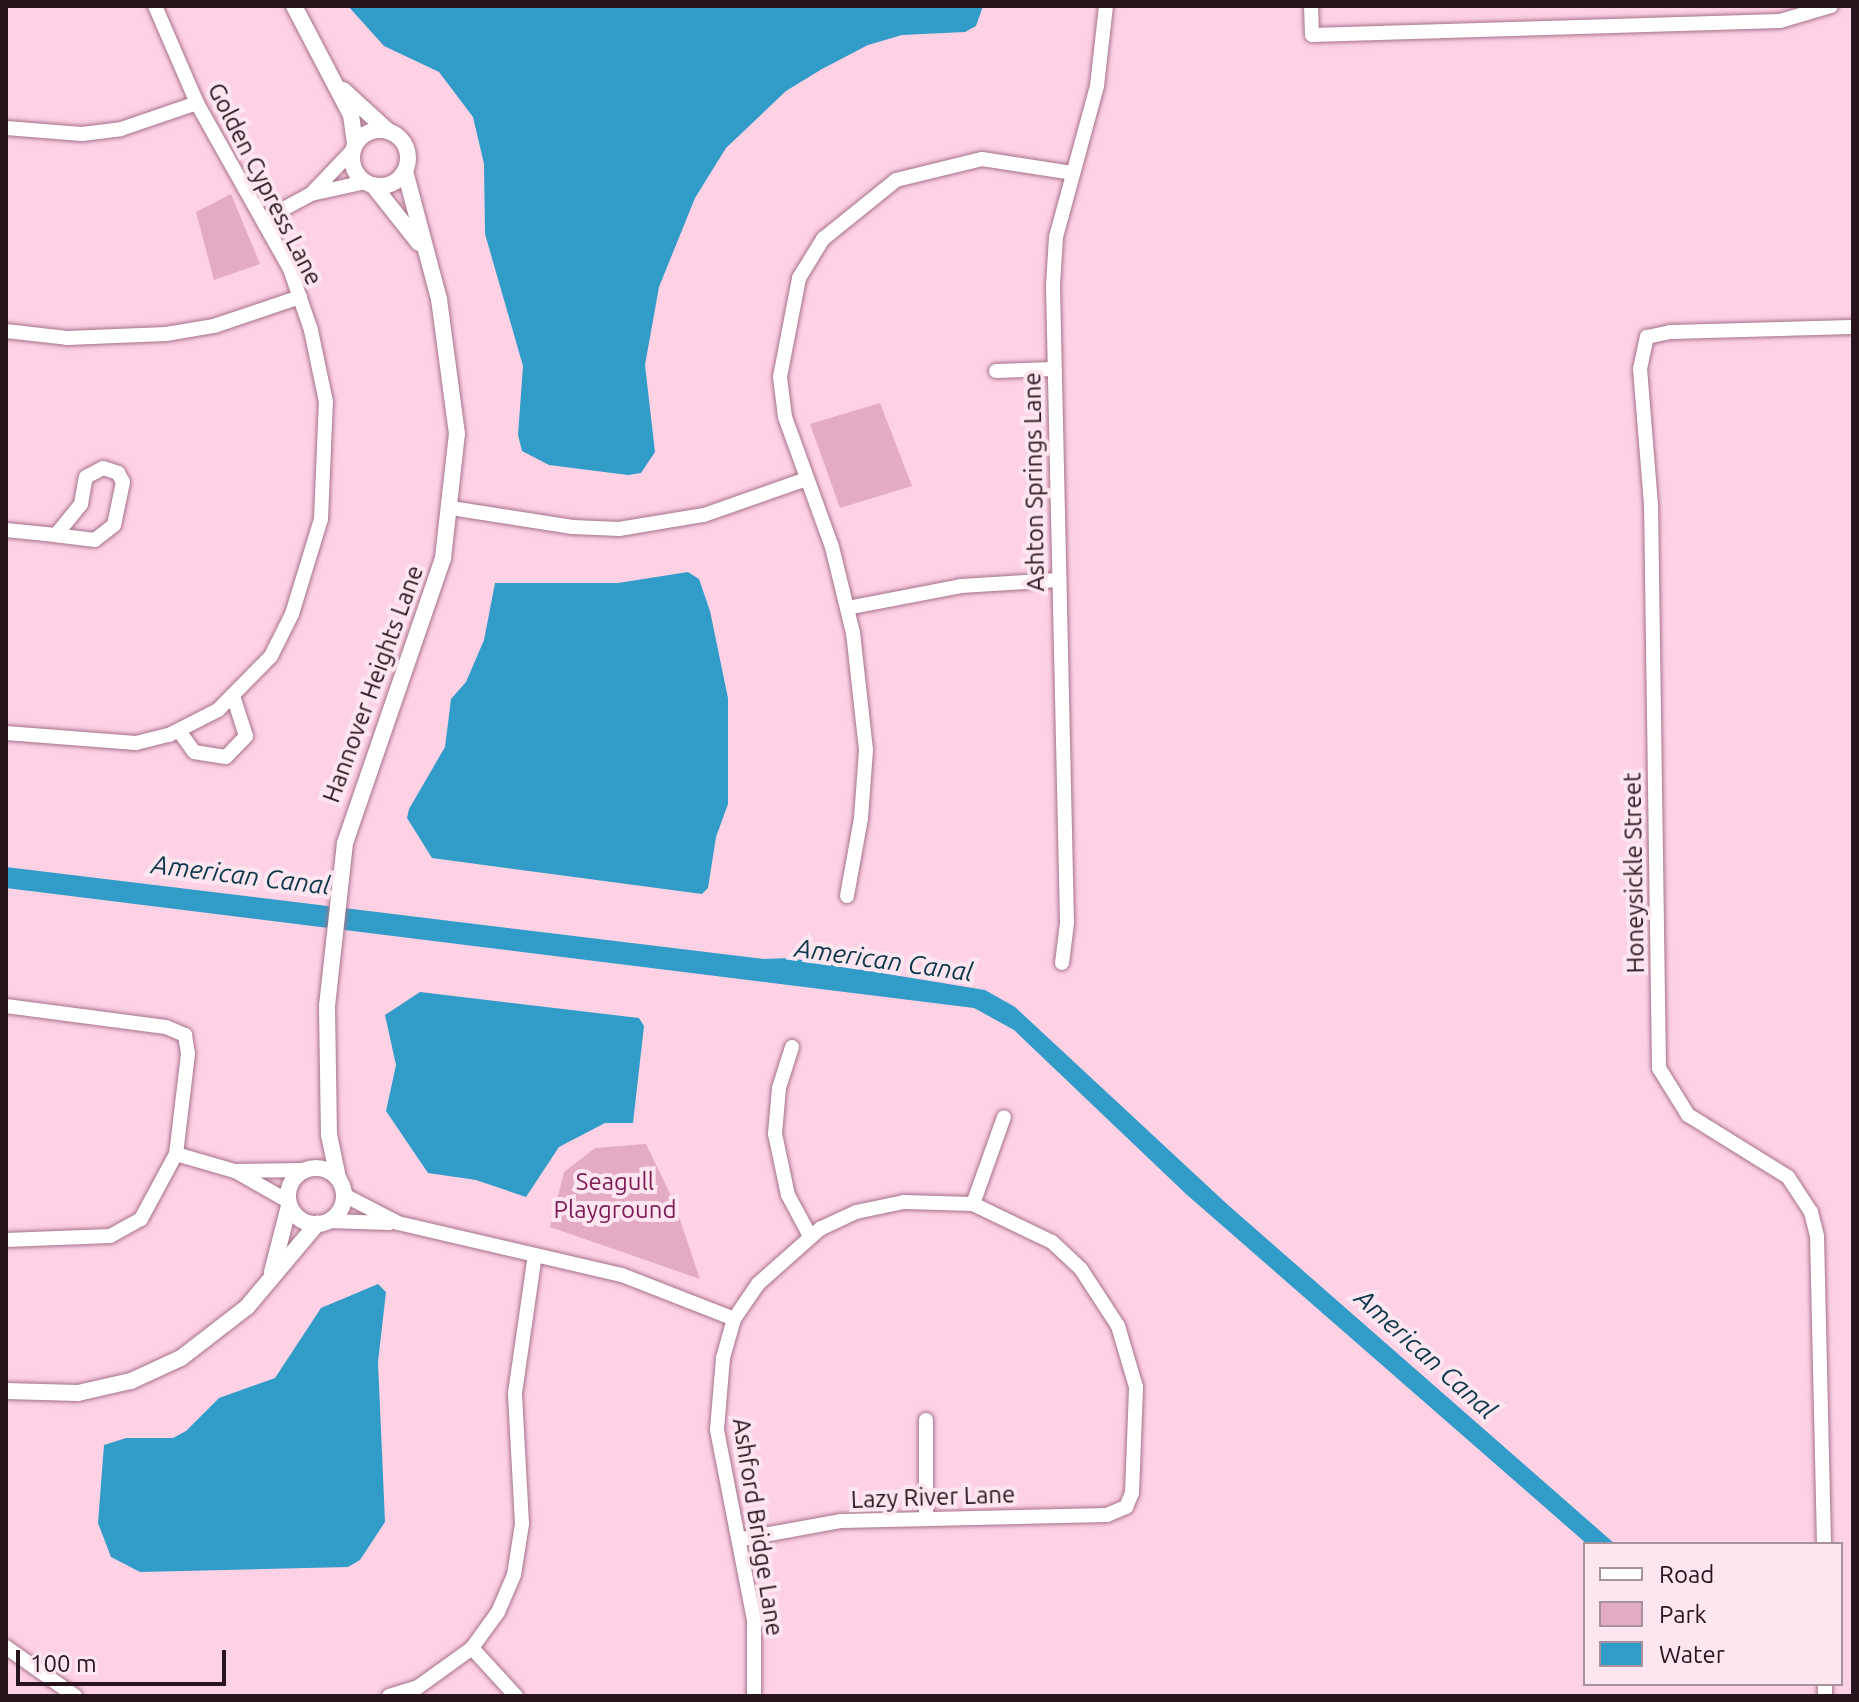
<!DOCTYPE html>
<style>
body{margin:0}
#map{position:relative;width:1859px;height:1702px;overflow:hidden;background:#ffd1e5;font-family:Ubuntu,sans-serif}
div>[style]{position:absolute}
.green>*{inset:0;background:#e4abc5}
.water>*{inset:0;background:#329cc8}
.roads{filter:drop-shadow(0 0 2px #a5728a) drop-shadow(0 0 2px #a5728a)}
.minor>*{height:14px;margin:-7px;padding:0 7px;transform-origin:7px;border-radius:7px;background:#fff}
.tertiary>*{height:16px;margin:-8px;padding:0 8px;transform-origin:8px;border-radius:8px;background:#fff}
.tertiary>.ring{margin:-8px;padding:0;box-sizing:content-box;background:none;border:16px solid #fff;border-radius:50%}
span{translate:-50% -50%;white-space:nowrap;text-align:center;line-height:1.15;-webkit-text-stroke:8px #fde6f0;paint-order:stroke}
.street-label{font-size:24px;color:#27141d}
.park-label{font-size:24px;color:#7e1b54}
.water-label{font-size:26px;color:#0b394b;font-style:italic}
.frame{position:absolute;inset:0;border:8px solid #27141d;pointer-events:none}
.legend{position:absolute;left:1583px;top:1542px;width:260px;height:144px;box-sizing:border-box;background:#fde6f0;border:2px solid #a7929c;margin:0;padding:10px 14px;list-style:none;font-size:24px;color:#27141d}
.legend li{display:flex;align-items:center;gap:16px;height:40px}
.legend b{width:40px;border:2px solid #a7929c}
.scale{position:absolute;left:16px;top:1650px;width:210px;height:36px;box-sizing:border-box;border:4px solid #27141d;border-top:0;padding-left:10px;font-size:24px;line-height:28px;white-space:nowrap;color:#27141d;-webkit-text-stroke:6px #fde6f0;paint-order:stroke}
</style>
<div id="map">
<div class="green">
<div style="clip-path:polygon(231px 194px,260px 264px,214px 280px,196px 212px)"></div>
<div style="clip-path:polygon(880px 403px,912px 486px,840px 508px,810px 424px)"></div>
<div style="clip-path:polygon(646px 1144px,674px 1202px,700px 1279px,550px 1227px,564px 1172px,595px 1148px)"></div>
</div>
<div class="water">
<div style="clip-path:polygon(348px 6px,983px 6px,976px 26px,965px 32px,902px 35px,868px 45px,822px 69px,786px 91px,726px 148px,695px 198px,659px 287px,645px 365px,655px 452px,641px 473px,628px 475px,549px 465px,522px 451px,518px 435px,523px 366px,485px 234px,484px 164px,473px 117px,439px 72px,384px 46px)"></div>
<div style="clip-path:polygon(688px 572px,699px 579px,710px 611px,728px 698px,728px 804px,716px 837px,708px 888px,702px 894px,432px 858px,407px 818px,409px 809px,445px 747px,451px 699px,466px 682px,484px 640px,495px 583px,618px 583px)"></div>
<div style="clip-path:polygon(6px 867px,764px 959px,790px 958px,985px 990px,1015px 1007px,1228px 1205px,1615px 1544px,1587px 1544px,1186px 1194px,1014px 1030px,974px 1008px,6px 888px)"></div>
<div style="clip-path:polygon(420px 992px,639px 1018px,644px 1026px,633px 1123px,605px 1123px,559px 1147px,526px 1197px,476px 1180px,428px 1173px,386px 1111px,396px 1065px,385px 1015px)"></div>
<div style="clip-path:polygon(378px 1284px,386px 1292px,378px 1362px,385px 1522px,360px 1560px,348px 1567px,140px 1572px,111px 1557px,98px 1523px,104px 1445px,126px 1438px,173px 1438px,186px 1431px,219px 1398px,275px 1378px,321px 1308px)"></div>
</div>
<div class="roads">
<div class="minor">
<div style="left:1311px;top:6px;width:29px;rotate:88deg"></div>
<div style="left:1312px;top:35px;width:468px;rotate:-1.7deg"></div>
<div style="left:1780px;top:21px;width:53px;rotate:-16.4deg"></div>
<div style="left:6px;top:128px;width:76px;rotate:4.5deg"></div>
<div style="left:82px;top:134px;width:39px;rotate:-7deg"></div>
<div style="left:121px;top:129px;width:80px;rotate:-18.9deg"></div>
<div style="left:311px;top:194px;width:59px;rotate:-46.4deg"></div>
<div style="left:263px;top:220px;width:55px;rotate:-28.4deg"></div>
<div style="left:311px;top:194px;width:55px;rotate:-12.5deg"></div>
<div style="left:6px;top:331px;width:61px;rotate:6.5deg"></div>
<div style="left:67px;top:338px;width:99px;rotate:-2.3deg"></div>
<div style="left:166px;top:334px;width:49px;rotate:-9.5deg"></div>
<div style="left:214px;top:326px;width:91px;rotate:-18.6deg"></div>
<div style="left:996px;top:371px;width:57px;rotate:-2deg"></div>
<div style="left:103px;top:468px;width:16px;rotate:18deg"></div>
<div style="left:118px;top:473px;width:10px;rotate:61deg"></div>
<div style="left:123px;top:482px;width:44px;rotate:101.8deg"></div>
<div style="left:114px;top:525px;width:24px;rotate:142deg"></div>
<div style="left:95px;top:540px;width:39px;rotate:-173deg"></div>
<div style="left:56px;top:535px;width:40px;rotate:-51deg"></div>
<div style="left:81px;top:504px;width:27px;rotate:-80deg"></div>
<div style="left:86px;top:477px;width:19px;rotate:-28deg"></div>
<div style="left:451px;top:508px;width:123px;rotate:8.9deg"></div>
<div style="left:573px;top:527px;width:46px;rotate:2.5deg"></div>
<div style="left:619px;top:529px;width:86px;rotate:-9.4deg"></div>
<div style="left:704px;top:515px;width:106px;rotate:-19.3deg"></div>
<div style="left:6px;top:530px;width:50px;rotate:5.7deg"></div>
<div style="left:847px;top:608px;width:116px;rotate:-10.9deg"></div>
<div style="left:961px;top:586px;width:97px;rotate:-3.5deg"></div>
<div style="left:179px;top:731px;width:26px;rotate:54deg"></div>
<div style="left:194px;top:752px;width:32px;rotate:9deg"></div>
<div style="left:226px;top:757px;width:29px;rotate:-46deg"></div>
<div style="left:246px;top:736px;width:40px;rotate:-108deg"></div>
<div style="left:6px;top:733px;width:130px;rotate:4.4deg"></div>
<div style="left:136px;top:743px;width:34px;rotate:-14deg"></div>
<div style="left:169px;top:735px;width:55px;rotate:-27deg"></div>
<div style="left:218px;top:710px;width:76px;rotate:-45.5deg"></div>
<div style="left:271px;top:656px;width:47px;rotate:-63.4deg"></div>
<div style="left:292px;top:614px;width:99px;rotate:-73deg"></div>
<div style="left:321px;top:519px;width:117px;rotate:-87.6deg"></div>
<div style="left:326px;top:402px;width:74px;rotate:-101.8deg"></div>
<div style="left:311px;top:330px;width:65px;rotate:-109deg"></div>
<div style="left:290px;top:269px;width:190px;rotate:-119.3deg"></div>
<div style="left:197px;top:103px;width:106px;rotate:-113.4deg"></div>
<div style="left:847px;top:896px;width:79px;rotate:-79.8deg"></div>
<div style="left:861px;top:818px;width:68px;rotate:-85.8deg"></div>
<div style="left:866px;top:750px;width:118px;rotate:-96.3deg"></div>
<div style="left:853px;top:633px;width:89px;rotate:-103.7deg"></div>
<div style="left:832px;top:547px;width:138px;rotate:-109.9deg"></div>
<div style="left:785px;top:417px;width:40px;rotate:-97.1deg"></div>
<div style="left:780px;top:377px;width:101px;rotate:-79.1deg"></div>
<div style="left:799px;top:278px;width:46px;rotate:-58.4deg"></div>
<div style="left:823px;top:239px;width:94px;rotate:-38.9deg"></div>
<div style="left:896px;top:180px;width:89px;rotate:-13.7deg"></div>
<div style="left:982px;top:159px;width:91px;rotate:8.8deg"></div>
<div style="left:1062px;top:963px;width:40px;rotate:-82.9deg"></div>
<div style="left:1067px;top:923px;width:638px;rotate:-91.26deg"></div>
<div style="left:1053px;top:285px;width:48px;rotate:-86.4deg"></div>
<div style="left:1056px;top:237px;width:156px;rotate:-74.8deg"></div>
<div style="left:1097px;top:86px;width:81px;rotate:-83.6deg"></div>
<div style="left:6px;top:1006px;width:161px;rotate:7.5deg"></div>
<div style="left:166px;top:1027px;width:21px;rotate:23deg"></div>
<div style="left:185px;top:1035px;width:19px;rotate:81deg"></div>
<div style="left:188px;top:1054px;width:101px;rotate:96.8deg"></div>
<div style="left:176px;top:1154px;width:74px;rotate:118.3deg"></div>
<div style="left:141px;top:1219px;width:35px;rotate:151deg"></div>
<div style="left:110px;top:1236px;width:104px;rotate:177.8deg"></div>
<div style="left:792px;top:1047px;width:43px;rotate:107.6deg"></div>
<div style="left:779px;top:1088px;width:46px;rotate:95deg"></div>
<div style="left:775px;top:1134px;width:62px;rotate:78deg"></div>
<div style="left:788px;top:1195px;width:47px;rotate:61.8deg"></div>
<div style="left:176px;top:1154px;width:61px;rotate:16.1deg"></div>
<div style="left:235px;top:1171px;width:67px;rotate:-0.9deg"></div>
<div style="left:235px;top:1171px;width:61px;rotate:29.5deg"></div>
<div style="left:344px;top:1195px;width:61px;rotate:27.4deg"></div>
<div style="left:398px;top:1223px;width:230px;rotate:13.1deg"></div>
<div style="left:622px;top:1275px;width:120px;rotate:21.4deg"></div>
<div style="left:973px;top:1204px;width:92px;rotate:-70.4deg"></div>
<div style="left:328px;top:1221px;width:61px;rotate:1.9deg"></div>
<div style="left:926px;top:1420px;width:98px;rotate:90deg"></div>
<div style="left:742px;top:1539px;width:101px;rotate:-10.3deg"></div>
<div style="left:841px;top:1521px;width:266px;rotate:-1.3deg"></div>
<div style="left:1107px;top:1515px;width:21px;rotate:-23deg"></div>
<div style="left:1126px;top:1507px;width:15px;rotate:-67deg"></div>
<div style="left:1132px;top:1493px;width:106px;rotate:-87.8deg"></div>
<div style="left:1136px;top:1387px;width:64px;rotate:-106.4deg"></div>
<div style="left:1118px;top:1326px;width:68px;rotate:-123deg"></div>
<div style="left:1081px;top:1269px;width:40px;rotate:-137deg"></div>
<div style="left:1052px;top:1242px;width:88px;rotate:-154.3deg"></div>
<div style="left:973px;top:1204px;width:69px;rotate:-178.3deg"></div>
<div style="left:904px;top:1202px;width:49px;rotate:168.2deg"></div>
<div style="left:856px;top:1212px;width:38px;rotate:155deg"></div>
<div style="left:821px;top:1228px;width:84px;rotate:138.4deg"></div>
<div style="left:758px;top:1284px;width:42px;rotate:124.4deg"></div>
<div style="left:734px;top:1319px;width:41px;rotate:105.8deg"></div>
<div style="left:723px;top:1358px;width:72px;rotate:94.8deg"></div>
<div style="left:717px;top:1430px;width:194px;rotate:79deg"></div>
<div style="left:754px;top:1620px;width:76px;rotate:90deg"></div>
<div style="left:1824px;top:1544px;width:308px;rotate:-91.3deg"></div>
<div style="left:1817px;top:1236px;width:25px;rotate:-104deg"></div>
<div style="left:1811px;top:1212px;width:42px;rotate:-123.3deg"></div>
<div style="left:1788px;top:1177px;width:118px;rotate:-148.2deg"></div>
<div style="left:1688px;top:1115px;width:55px;rotate:-121.7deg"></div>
<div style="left:1659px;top:1068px;width:563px;rotate:-90.81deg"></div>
<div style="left:1651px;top:505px;width:136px;rotate:-94.6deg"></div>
<div style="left:1640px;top:369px;width:33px;rotate:-78deg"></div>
<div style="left:1647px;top:337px;width:24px;rotate:-12deg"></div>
<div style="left:1670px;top:332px;width:183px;rotate:-1.6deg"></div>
<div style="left:6px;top:1647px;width:85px;rotate:35.4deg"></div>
<div style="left:472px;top:1648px;width:65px;rotate:47.5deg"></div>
<div style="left:1825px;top:1684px;width:12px;rotate:90deg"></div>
<div style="left:389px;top:1696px;width:30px;rotate:-17deg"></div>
<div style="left:418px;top:1687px;width:67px;rotate:-35.8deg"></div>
<div style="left:472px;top:1648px;width:44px;rotate:-54.2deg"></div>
<div style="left:498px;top:1612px;width:40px;rotate:-66.6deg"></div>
<div style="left:514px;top:1575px;width:52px;rotate:-81.1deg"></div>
<div style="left:522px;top:1524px;width:131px;rotate:-93.1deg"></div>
<div style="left:515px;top:1393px;width:139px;rotate:-81.8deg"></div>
</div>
<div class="tertiary">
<div style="left:294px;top:6px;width:123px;rotate:62.4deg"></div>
<div style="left:351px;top:115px;width:28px;rotate:82deg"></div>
<div style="left:343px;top:90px;width:61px;rotate:42.3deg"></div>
<div class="ring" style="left:352px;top:130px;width:40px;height:40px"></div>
<div style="left:373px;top:185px;width:74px;rotate:51.6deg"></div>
<div class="ring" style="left:288px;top:1168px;width:40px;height:40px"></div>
<div style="left:338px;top:1178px;width:44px;rotate:-101.8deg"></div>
<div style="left:329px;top:1135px;width:129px;rotate:-90.9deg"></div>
<div style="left:327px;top:1006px;width:164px;rotate:-83.7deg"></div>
<div style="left:345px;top:843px;width:301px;rotate:-71deg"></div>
<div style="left:443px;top:558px;width:125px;rotate:-83.6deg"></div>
<div style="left:457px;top:434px;width:136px;rotate:-97.6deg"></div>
<div style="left:439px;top:299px;width:132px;rotate:-104.9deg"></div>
<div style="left:272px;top:1272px;width:68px;rotate:-75.6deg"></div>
<div style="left:6px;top:1391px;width:72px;rotate:1.6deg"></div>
<div style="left:78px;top:1393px;width:54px;rotate:-12.8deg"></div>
<div style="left:131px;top:1381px;width:55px;rotate:-24.7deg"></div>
<div style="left:181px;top:1358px;width:83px;rotate:-37.7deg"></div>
<div style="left:247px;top:1307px;width:109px;rotate:-49.9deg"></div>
</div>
</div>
<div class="street-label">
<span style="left:265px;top:184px;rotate:63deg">Golden Cypress Lane</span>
<span style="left:1034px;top:482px;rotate:-91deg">Ashton Springs Lane</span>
<span style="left:373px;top:684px;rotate:-70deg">Hannover Heights Lane</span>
<span style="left:1634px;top:873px;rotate:-91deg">Honeysickle Street</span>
<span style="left:933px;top:1497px;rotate:-2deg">Lazy River Lane</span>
<span style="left:758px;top:1527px;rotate:81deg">Ashford Bridge Lane</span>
</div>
<div class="park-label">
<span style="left:615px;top:1196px">Seagull<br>Playground</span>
</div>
<div class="water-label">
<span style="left:241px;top:875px;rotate:7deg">American Canal</span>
<span style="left:884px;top:960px;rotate:8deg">American Canal</span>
<span style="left:1426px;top:1354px;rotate:42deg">American Canal</span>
</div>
<div class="frame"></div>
<ul class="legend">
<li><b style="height:10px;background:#fff"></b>Road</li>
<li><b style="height:22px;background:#e4abc5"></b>Park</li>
<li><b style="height:22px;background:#329cc8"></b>Water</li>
</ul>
<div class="scale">100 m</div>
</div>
